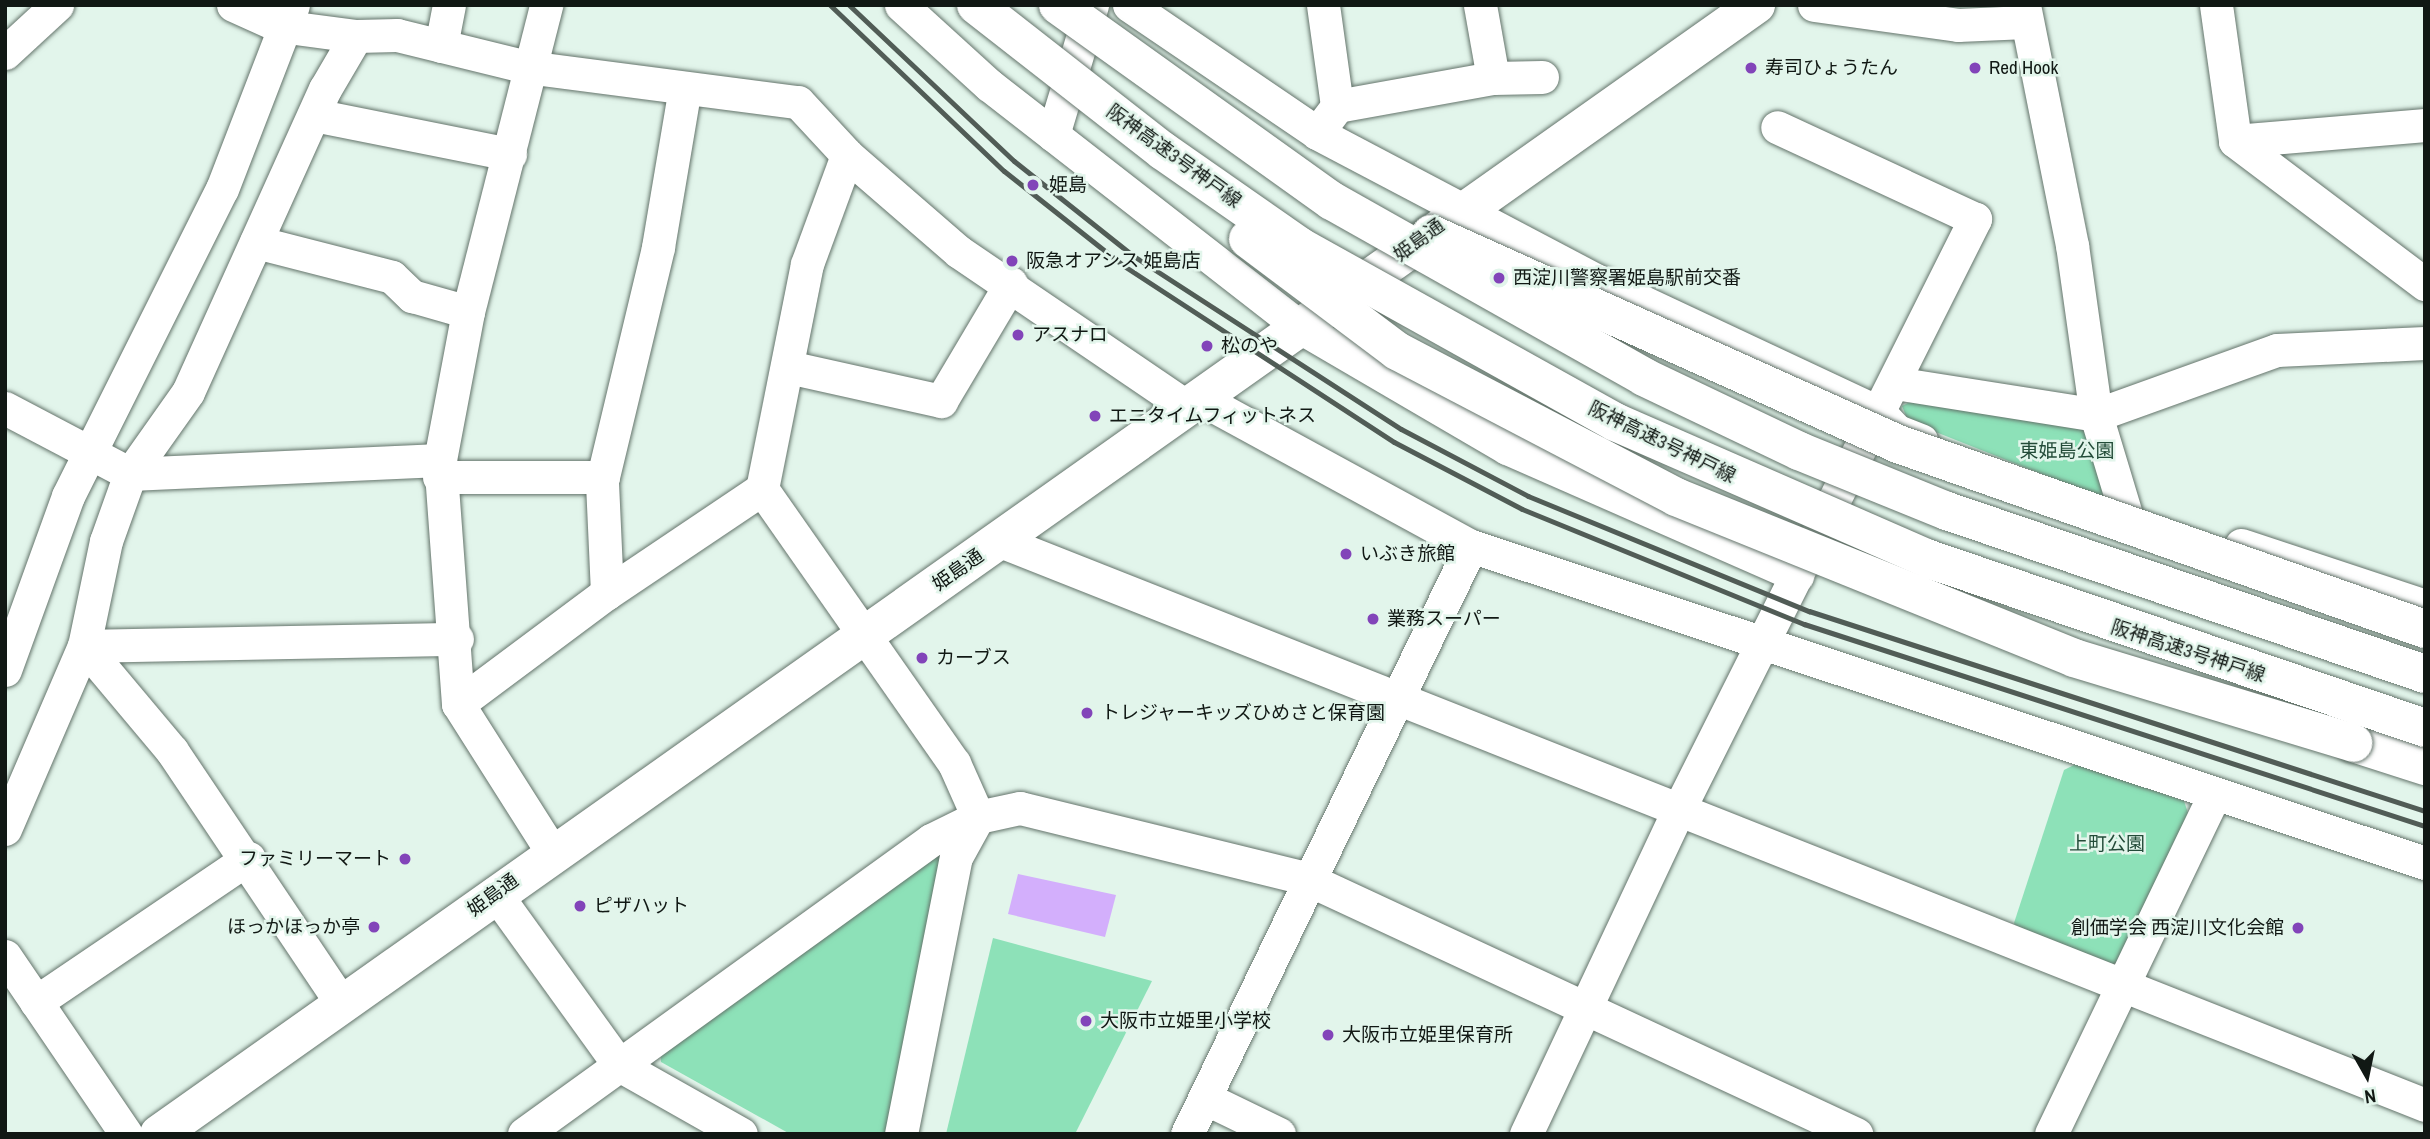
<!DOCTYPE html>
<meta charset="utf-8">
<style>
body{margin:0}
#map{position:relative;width:2430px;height:1139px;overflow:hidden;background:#e2f5eb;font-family:"Archivo Narrow","Noto Sans JP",sans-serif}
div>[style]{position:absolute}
.green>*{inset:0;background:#8de1b8}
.water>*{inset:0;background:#d3affc}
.roads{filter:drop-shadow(0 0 2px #64746b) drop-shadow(0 0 2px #64746b)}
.minor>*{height:33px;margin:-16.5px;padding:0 16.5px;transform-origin:16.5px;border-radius:16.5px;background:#fff}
.major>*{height:38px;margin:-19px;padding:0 19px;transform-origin:19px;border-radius:19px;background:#fff}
.highway>*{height:38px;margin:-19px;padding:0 19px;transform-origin:19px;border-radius:19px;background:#fff}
.rail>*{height:5px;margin:-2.5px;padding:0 2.5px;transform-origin:2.5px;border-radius:2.5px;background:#515c56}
.bridges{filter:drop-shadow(0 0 2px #64746b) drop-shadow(0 0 2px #64746b)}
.highway-bridge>*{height:38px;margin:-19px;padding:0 19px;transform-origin:19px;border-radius:19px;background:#fff}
.dots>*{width:19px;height:19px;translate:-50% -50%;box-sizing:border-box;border:4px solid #e2f5eb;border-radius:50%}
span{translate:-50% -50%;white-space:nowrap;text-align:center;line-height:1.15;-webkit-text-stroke:5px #e2f5eb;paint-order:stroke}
.poi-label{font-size:19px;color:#111814}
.left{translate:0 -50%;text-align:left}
.right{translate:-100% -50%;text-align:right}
.street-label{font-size:19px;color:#111814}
.park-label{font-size:19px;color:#224b38}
.frame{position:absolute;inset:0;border:7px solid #111814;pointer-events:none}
.north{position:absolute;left:2332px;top:1041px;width:70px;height:70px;-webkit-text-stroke:5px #e2f5eb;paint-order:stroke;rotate:171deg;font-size:19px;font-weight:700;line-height:28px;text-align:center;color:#111814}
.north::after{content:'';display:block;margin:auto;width:24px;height:32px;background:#111814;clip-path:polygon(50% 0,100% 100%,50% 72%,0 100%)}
</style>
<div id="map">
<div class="green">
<div style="clip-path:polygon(1920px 397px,2091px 424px,2105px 499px,1908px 421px,1902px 406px)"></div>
<div style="clip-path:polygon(2076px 764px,2184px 801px,2189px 816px,2127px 959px,2105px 967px,2019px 933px,2014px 923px,2064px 770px)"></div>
<div style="clip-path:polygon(940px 848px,951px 855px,889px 1134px,790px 1134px,661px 1062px,660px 1047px)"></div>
<div style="clip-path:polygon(993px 938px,1152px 981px,1075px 1134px,946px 1134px)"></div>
</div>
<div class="water">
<div style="clip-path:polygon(1018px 874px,1116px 895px,1105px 937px,1008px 914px)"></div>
</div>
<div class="roads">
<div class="minor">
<div style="left:233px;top:5px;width:51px;rotate:24.1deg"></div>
<div style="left:280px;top:26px;width:77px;rotate:7.5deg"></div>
<div style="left:901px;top:5px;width:119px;rotate:42.3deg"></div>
<div style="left:989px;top:85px;width:394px;rotate:37.9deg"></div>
<div style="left:1300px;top:327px;width:240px;rotate:30.3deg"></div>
<div style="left:1507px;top:448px;width:317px;rotate:23.7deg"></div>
<div style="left:1129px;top:5px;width:227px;rotate:34.2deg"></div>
<div style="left:1317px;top:133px;width:318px;rotate:27.8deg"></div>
<div style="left:1598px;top:281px;width:311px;rotate:25.1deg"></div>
<div style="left:1880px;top:413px;width:25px;rotate:47deg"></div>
<div style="left:1897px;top:431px;width:26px;rotate:21deg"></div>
<div style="left:1323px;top:5px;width:102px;rotate:82.1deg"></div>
<div style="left:1480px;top:5px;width:74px;rotate:79.9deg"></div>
<div style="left:1814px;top:5px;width:145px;rotate:7.9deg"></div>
<div style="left:1958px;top:25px;width:68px;rotate:-2.5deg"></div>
<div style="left:2024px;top:5px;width:245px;rotate:78.7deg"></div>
<div style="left:2072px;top:245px;width:172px;rotate:82deg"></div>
<div style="left:2096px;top:415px;width:100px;rotate:73.2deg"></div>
<div style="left:2216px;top:5px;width:137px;rotate:82deg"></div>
<div style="left:2235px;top:141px;width:238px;rotate:37deg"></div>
<div style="left:441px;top:46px;width:42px;rotate:-79deg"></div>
<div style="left:5px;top:53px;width:71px;rotate:-42.7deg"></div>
<div style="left:314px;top:115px;width:200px;rotate:11.3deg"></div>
<div style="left:1317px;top:133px;width:34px;rotate:-53deg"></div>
<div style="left:1337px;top:106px;width:158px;rotate:-10.2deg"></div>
<div style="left:1493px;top:78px;width:49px;rotate:-1.2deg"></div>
<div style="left:1053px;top:135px;width:136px;rotate:-73.3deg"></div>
<div style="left:2235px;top:141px;width:191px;rotate:-4.8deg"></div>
<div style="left:256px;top:242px;width:140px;rotate:14.4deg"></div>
<div style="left:392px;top:277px;width:28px;rotate:44deg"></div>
<div style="left:412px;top:296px;width:58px;rotate:15.9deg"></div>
<div style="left:788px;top:367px;width:157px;rotate:12.5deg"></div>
<div style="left:941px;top:401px;width:137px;rotate:-59.3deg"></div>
<div style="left:1895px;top:383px;width:204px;rotate:9deg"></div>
<div style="left:2096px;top:415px;width:192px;rotate:-19.8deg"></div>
<div style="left:2277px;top:350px;width:148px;rotate:-2.7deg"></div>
<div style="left:1199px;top:398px;width:310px;rotate:28.6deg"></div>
<div style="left:1471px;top:546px;width:1005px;rotate:18.38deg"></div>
<div style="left:5px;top:408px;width:141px;rotate:27.8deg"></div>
<div style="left:130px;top:474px;width:310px;rotate:-2.6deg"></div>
<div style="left:439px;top:477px;width:164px"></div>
<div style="left:762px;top:489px;width:335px;rotate:55deg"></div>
<div style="left:954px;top:763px;width:59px;rotate:66deg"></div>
<div style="left:1000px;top:541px;width:1533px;rotate:21.59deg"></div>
<div style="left:2241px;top:545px;width:194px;rotate:18.3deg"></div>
<div style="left:607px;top:593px;width:112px;rotate:-92.6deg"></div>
<div style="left:602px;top:481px;width:241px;rotate:-76.5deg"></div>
<div style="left:658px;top:247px;width:161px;rotate:-80.4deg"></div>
<div style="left:84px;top:646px;width:137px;rotate:50deg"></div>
<div style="left:172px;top:751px;width:306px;rotate:56.1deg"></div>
<div style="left:84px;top:646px;width:373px;rotate:-1.1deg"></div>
<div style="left:5px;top:670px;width:185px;rotate:-70.1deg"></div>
<div style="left:68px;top:496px;width:343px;rotate:-63.4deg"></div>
<div style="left:222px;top:189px;width:197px;rotate:-68.9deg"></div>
<div style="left:458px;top:704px;width:245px;rotate:-94.2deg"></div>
<div style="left:440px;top:460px;width:151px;rotate:-79.3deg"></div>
<div style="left:468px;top:312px;width:317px;rotate:-75.7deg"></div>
<div style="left:5px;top:829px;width:199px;rotate:-66.7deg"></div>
<div style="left:84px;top:646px;width:107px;rotate:-78.2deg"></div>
<div style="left:106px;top:541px;width:71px;rotate:-70.3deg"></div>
<div style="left:130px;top:474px;width:100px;rotate:-54.7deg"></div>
<div style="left:188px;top:392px;width:333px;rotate:-65.7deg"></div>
<div style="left:325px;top:89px;width:61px;rotate:-59.7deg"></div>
<div style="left:356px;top:36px;width:41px;rotate:-1.4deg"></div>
<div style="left:397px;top:35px;width:134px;rotate:13.8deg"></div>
<div style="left:527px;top:67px;width:273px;rotate:7.4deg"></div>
<div style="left:798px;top:102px;width:72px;rotate:47.2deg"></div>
<div style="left:847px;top:155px;width:148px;rotate:40.9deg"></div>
<div style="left:959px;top:252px;width:276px;rotate:34.2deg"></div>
<div style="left:552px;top:852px;width:175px;rotate:-122.4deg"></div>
<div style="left:458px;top:704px;width:186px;rotate:-36.7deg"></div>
<div style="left:607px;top:593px;width:187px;rotate:-33.9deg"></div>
<div style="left:762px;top:489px;width:229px;rotate:-78.7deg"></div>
<div style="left:807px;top:264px;width:116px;rotate:-69.8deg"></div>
<div style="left:495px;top:893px;width:212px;rotate:54.2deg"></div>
<div style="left:619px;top:1065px;width:140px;rotate:29.5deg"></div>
<div style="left:5px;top:956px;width:215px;rotate:55.8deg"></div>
<div style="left:36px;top:1002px;width:257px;rotate:-34.1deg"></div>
<div style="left:1207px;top:1099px;width:80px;rotate:25.9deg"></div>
<div style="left:524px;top:1134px;width:502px;rotate:-35.84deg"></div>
<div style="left:931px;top:840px;width:52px;rotate:-26.1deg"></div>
<div style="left:978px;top:817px;width:43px;rotate:-12.1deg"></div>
<div style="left:1020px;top:808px;width:293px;rotate:13.8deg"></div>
<div style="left:1305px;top:878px;width:608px;rotate:24.92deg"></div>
<div style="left:901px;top:1134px;width:282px;rotate:-78.8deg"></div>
<div style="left:956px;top:857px;width:46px;rotate:-61.2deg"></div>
<div style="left:1187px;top:1134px;width:653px;rotate:-64.22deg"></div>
<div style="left:1526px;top:1134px;width:355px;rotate:-64.8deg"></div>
<div style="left:1677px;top:813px;width:665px;rotate:-63.36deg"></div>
<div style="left:1975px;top:219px;width:218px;rotate:-155.1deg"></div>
<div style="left:2051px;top:1134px;width:378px;rotate:-64.3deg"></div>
</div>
<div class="major">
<div style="left:159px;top:1134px;width:1956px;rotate:-35.26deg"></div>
</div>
<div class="highway">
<div style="left:2353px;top:743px;width:76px;rotate:17.7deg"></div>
</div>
</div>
<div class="rail">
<div style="left:830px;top:5px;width:240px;rotate:43.7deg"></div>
<div style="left:1004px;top:171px;width:153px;rotate:38.4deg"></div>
<div style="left:1124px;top:266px;width:322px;rotate:33.1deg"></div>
<div style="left:1394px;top:442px;width:144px;rotate:27.6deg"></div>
<div style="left:1522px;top:509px;width:305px;rotate:22.2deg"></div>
<div style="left:1804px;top:624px;width:653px;rotate:18.02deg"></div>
<div style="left:849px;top:5px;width:227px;rotate:43.4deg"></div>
<div style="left:1014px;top:161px;width:151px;rotate:38.5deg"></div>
<div style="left:1132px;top:255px;width:320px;rotate:32.9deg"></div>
<div style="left:1401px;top:429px;width:144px;rotate:27.8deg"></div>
<div style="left:1528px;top:496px;width:304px;rotate:22.3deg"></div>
<div style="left:1809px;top:611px;width:648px;rotate:17.99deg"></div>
</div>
<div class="bridges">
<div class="highway-bridge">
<div style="left:976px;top:5px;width:237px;rotate:38deg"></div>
<div style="left:1163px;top:151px;width:166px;rotate:34.9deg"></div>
<div style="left:1299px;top:246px;width:362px;rotate:29.1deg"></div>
<div style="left:1615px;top:422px;width:339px;rotate:23.6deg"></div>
<div style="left:1926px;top:558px;width:527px;rotate:18.81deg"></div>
<div style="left:1058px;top:5px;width:337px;rotate:35.6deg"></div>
<div style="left:1332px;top:201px;width:358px;rotate:29.4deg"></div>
<div style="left:1644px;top:377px;width:172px;rotate:25.5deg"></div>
<div style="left:1799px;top:451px;width:160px;rotate:22.1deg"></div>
<div style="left:1947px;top:511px;width:505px;rotate:18.83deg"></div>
<div style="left:1431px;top:234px;width:512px;rotate:24.21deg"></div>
<div style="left:1898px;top:444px;width:559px;rotate:19.34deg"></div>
<div style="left:1248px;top:239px;width:186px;rotate:36.9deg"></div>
<div style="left:1397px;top:351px;width:315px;rotate:27.6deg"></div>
<div style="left:1676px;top:497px;width:429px;rotate:22deg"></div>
<div style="left:2074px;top:658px;width:292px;rotate:16.9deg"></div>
</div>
</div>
<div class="dots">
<div style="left:1751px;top:68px;background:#8244b9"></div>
<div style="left:1975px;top:68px;background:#8244b9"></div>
<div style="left:1033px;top:185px;background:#8244b9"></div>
<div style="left:1012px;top:261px;background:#8244b9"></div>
<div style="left:1499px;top:278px;background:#8244b9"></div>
<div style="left:1018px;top:335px;background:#8244b9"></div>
<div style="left:1207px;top:346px;background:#8244b9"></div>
<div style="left:1095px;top:416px;background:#8244b9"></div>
<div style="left:1346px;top:554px;background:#8244b9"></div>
<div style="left:1373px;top:619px;background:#8244b9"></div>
<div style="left:922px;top:658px;background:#8244b9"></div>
<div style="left:1087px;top:713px;background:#8244b9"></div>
<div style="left:405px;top:859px;background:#8244b9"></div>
<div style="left:580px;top:906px;background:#8244b9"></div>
<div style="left:374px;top:927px;background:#8244b9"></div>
<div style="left:2298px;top:928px;background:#8244b9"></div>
<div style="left:1086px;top:1021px;background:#8244b9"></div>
<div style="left:1328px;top:1035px;background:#8244b9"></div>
</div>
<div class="poi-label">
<span class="left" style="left:1765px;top:68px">寿司ひょうたん</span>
<span class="left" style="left:1989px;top:68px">Red Hook</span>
<span class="left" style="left:1049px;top:185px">姫島</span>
<span class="left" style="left:1026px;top:261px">阪急オアシス 姫島店</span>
<span class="left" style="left:1513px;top:278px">西淀川警察署姫島駅前交番</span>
<span class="left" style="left:1032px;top:335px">アスナロ</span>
<span class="left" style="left:1221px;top:346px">松のや</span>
<span class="left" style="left:1109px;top:416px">エニタイムフィットネス</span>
<span class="left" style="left:1360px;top:554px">いぶき旅館</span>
<span class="left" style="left:1387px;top:619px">業務スーパー</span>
<span class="left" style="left:936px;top:658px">カーブス</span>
<span class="left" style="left:1101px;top:713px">トレジャーキッズひめさと保育園</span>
<span class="right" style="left:391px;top:859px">ファミリーマート</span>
<span class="left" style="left:594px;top:906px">ピザハット</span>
<span class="right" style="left:360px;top:927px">ほっかほっか亭</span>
<span class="right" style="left:2284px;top:928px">創価学会 西淀川文化会館</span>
<span class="left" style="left:1100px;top:1021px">大阪市立姫里小学校</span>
<span class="left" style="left:1342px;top:1035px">大阪市立姫里保育所</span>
</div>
<div class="street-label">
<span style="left:1174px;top:156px;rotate:36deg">阪神高速3号神戸線</span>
<span style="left:1419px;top:240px;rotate:-36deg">姫島通</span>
<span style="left:1662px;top:442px;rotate:26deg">阪神高速3号神戸線</span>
<span style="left:958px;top:570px;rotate:-35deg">姫島通</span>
<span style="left:2188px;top:651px;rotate:18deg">阪神高速3号神戸線</span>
<span style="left:493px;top:895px;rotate:-36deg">姫島通</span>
</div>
<div class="park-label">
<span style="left:2067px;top:451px">東姫島公園</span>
<span style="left:2107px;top:844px">上町公園</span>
</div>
<div class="frame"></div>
<div class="north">N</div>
</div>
